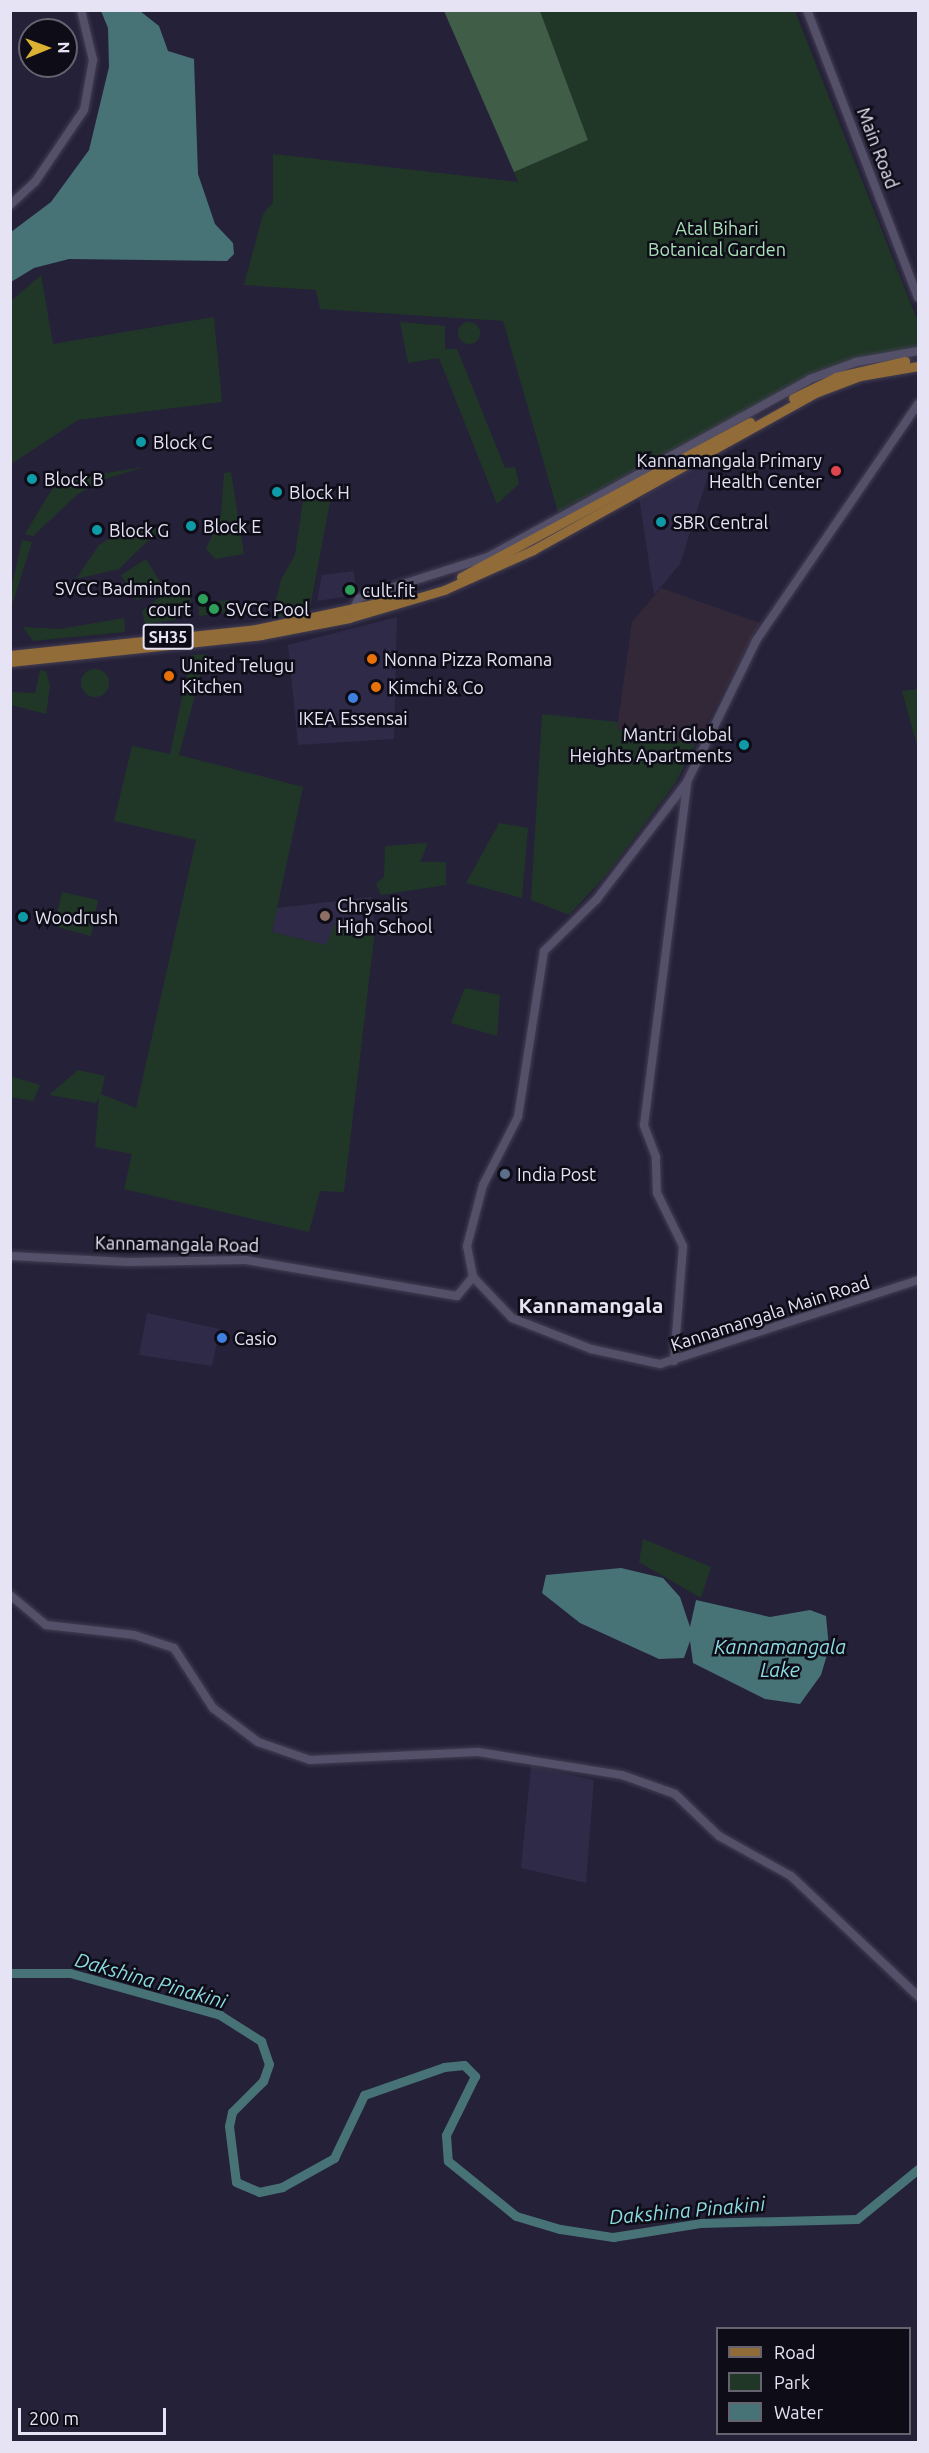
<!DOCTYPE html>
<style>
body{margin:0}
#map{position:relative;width:929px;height:2453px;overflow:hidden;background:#252139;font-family:Ubuntu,sans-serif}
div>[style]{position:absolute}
.built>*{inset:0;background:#2f2a47}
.industrial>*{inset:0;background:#332837}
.green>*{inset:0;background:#203727}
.round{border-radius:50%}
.forest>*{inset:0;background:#405d48}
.water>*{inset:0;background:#477377}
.river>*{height:9px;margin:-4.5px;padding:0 4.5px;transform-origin:4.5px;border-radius:4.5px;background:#477377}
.roads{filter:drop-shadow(0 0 2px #433e52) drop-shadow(0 0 2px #433e52)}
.secondary>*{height:8px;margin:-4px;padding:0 4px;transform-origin:4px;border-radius:4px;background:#54506a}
.primary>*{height:9px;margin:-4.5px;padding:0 4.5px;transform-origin:4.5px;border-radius:4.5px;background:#916c39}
.dots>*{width:16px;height:16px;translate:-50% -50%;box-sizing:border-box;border:3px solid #0e0d17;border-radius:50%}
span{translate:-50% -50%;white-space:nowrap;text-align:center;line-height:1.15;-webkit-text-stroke:5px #0e0d17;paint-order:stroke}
.shield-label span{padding:2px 4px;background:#0e0d17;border:2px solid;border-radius:4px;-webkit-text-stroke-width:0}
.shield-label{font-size:16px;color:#e6e4f4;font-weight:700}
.street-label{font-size:18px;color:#e6e4f4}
.park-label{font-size:18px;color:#aae0b8}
.poi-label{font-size:18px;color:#e6e4f4}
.left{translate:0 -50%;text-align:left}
.right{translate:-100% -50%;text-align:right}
.water-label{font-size:20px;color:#8cdce3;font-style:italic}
.quarter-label{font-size:21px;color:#e6e4f4;font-weight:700}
.frame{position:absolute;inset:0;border:12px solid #e6e4f4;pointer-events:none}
.legend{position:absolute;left:716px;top:2327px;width:195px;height:108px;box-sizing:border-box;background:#0e0d17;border:2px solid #64636f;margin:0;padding:8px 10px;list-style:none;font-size:18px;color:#e6e4f4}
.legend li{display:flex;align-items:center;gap:12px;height:30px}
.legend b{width:30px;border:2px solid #64636f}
.north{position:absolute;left:18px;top:18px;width:60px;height:60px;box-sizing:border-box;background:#0e0d17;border:2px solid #64636f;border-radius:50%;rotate:89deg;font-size:16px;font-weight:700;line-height:24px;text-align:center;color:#e6e4f4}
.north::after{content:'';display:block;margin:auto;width:21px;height:27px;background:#dcb233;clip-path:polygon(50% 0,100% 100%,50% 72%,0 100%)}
.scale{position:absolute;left:18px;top:2408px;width:148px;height:27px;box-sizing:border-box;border:3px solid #e6e4f4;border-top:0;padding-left:8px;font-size:18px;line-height:21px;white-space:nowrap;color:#e6e4f4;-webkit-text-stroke:4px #0e0d17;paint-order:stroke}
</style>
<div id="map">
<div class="built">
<div style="clip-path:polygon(715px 454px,680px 564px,654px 595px,639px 498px)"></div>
<div style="clip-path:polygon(354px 571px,357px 595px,317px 601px,322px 575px)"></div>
<div style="clip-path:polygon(397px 617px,394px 739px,298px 745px,288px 645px)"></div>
<div style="clip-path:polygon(372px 897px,375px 930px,326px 945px,272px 932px,277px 908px)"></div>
<div style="clip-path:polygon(147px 1313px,220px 1329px,212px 1366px,139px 1355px)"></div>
<div style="clip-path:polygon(531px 1766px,594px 1780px,586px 1883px,521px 1868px)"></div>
</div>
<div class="industrial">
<div style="clip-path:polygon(661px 588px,760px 623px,695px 745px,617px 729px,632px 622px)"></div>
</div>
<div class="green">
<div style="clip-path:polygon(540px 11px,795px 11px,918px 322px,918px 348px,809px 376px,558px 512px,503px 321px,320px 309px,316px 290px,244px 285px,263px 214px,273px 202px,273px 154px,518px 182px,514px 172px,588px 140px)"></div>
<div style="clip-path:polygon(41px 275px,53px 344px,214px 317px,222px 402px,78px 420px,11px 464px,11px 301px)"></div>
<div style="clip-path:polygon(400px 322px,445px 326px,445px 349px,457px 349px,505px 468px,515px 467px,519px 484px,497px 504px,439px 358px,408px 363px)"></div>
<div class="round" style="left:458px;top:322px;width:22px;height:22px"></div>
<div style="clip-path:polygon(144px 467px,105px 479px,78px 494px,33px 536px,25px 534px,52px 489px,76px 478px)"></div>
<div style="clip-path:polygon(231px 472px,244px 554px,215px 559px,206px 549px,221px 515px,224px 473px)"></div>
<div style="clip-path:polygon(332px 492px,309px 612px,271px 619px,281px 580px,295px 555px,304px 494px)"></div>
<div style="clip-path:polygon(151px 524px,158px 531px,119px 569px,76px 579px,99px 545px,126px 528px)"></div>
<div style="clip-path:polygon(22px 540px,32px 542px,11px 608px,11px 590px)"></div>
<div style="clip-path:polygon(146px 559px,162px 585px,137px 601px,121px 575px)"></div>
<div style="clip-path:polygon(188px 585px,191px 603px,181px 607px,176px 620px,145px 624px,142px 611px,174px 586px)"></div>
<div style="clip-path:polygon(208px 595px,209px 602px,229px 600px,230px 612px,199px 616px,198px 596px)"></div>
<div style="clip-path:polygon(124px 618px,125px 632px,33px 641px,23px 627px,60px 629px)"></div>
<div style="clip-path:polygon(206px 654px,179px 755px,303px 787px,272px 932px,326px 945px,335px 924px,375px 930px,344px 1192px,320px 1191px,309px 1232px,124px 1189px,132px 1154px,95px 1147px,99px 1097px,96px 1103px,49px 1095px,78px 1070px,105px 1076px,101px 1094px,136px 1108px,196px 840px,114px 821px,132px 746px,170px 754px,191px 655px)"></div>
<div class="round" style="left:81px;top:669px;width:28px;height:28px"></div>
<div style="clip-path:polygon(40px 670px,46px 671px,50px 686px,46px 714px,11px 705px,11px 692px,35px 693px)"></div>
<div style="clip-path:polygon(918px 689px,918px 749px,902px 691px)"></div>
<div style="clip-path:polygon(542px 714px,618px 722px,617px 729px,695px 745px,676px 782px,607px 874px,569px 915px,531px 900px)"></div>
<div style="clip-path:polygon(499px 823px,528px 828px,522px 898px,466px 883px)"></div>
<div style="clip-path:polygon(428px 843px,420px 862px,446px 862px,446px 885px,381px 895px,376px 884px,384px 877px,385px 846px)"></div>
<div style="clip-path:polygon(62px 892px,98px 900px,91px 936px,54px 926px)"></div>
<div style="clip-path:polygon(465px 988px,500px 995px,497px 1036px,451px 1023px)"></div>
<div style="clip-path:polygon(10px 1076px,40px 1085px,33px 1101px,11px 1097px)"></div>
<div style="clip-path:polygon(643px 1539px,711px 1567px,701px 1598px,639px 1562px)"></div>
</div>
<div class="forest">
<div style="clip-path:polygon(444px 11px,540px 11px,588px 140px,514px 172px)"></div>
</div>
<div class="water">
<div style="clip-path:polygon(101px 11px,140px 11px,159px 26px,168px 51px,194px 59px,198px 174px,215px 224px,233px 243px,234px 254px,227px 261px,69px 259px,34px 268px,11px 282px,11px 232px,51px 202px,89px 150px,109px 67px,108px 28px)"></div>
<div style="clip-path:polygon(621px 1568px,663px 1578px,680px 1597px,690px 1627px,696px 1600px,770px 1617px,810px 1610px,826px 1616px,829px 1648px,821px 1675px,800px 1704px,765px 1699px,693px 1663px,690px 1641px,684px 1658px,659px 1659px,580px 1623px,542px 1593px,546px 1575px)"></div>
</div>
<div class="river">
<div style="left:10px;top:1973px;width:60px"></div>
<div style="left:70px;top:1973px;width:156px;rotate:15.6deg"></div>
<div style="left:220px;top:2015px;width:49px;rotate:32.4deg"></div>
<div style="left:261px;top:2041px;width:24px;rotate:71deg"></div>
<div style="left:269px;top:2064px;width:18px;rotate:109deg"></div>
<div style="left:263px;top:2081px;width:44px;rotate:135deg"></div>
<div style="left:232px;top:2112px;width:14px;rotate:102deg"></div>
<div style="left:229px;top:2126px;width:56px;rotate:82.9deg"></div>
<div style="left:236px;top:2182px;width:25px;rotate:23deg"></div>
<div style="left:259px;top:2192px;width:24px;rotate:-12deg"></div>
<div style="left:282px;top:2187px;width:60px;rotate:-29.1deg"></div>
<div style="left:334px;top:2158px;width:70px;rotate:-64.5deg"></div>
<div style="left:364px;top:2095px;width:85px;rotate:-19.3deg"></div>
<div style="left:444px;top:2067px;width:20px;rotate:-6deg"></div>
<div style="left:464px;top:2065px;width:16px;rotate:45deg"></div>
<div style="left:475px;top:2076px;width:66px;rotate:116.2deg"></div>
<div style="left:446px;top:2135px;width:26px;rotate:86deg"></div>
<div style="left:448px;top:2161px;width:87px;rotate:39deg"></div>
<div style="left:516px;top:2216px;width:46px;rotate:16.5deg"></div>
<div style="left:560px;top:2229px;width:54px;rotate:8.6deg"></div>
<div style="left:613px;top:2237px;width:88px;rotate:-9.1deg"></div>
<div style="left:700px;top:2223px;width:157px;rotate:-1.5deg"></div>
<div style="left:857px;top:2219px;width:79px;rotate:-39.3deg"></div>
</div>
<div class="roads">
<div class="secondary">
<div style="left:807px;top:10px;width:308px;rotate:68.9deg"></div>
<div style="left:10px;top:205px;width:34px;rotate:-43deg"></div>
<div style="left:35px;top:182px;width:87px;rotate:-55.8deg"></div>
<div style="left:84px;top:110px;width:51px;rotate:-79.8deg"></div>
<div style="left:93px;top:60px;width:51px;rotate:-103.5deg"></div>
<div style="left:918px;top:404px;width:287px;rotate:124.4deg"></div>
<div style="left:756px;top:641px;width:157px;rotate:116.1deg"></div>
<div style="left:687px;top:782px;width:148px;rotate:127.6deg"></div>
<div style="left:597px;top:899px;width:74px;rotate:135.5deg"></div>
<div style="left:544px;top:951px;width:168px;rotate:98.9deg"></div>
<div style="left:518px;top:1117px;width:76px;rotate:117.2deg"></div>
<div style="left:483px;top:1185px;width:63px;rotate:104.7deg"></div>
<div style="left:467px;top:1246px;width:32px;rotate:79deg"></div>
<div style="left:473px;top:1277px;width:57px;rotate:46.4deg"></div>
<div style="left:512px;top:1318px;width:85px;rotate:21.4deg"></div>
<div style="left:591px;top:1349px;width:71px;rotate:12.3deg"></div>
<div style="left:660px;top:1364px;width:271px;rotate:-18deg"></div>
<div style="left:353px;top:610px;width:13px;rotate:-63deg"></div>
<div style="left:359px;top:598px;width:135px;rotate:-17.6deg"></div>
<div style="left:488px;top:557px;width:368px;rotate:-28.9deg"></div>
<div style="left:810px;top:379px;width:49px;rotate:-20.3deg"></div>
<div style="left:856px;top:362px;width:63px;rotate:-10.1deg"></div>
<div style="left:10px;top:1256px;width:118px;rotate:2.9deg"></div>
<div style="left:128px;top:1262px;width:118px;rotate:-1deg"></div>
<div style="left:246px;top:1260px;width:214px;rotate:9.7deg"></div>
<div style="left:457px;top:1296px;width:25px;rotate:-50deg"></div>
<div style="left:674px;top:1361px;width:115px;rotate:-85.5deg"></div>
<div style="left:683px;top:1246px;width:59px;rotate:-116.1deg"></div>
<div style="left:657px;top:1193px;width:36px;rotate:-92deg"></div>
<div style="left:656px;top:1157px;width:34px;rotate:-111deg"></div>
<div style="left:644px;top:1125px;width:345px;rotate:-82.8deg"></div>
<div style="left:10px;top:1595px;width:47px;rotate:39.8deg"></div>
<div style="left:46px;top:1625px;width:89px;rotate:6.5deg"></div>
<div style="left:134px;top:1635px;width:42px;rotate:18deg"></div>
<div style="left:174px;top:1648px;width:72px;rotate:57deg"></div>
<div style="left:213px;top:1708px;width:56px;rotate:37.1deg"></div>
<div style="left:258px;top:1742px;width:55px;rotate:19.1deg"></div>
<div style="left:310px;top:1760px;width:168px;rotate:-2.7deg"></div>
<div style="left:478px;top:1752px;width:146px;rotate:9.1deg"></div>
<div style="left:622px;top:1775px;width:56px;rotate:19.7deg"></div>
<div style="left:675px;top:1794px;width:61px;rotate:43.7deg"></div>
<div style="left:719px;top:1836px;width:82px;rotate:29.1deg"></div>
<div style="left:791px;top:1876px;width:175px;rotate:43.4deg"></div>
</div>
<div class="primary">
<div style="left:793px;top:398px;width:48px;rotate:-26deg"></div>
<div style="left:836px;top:377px;width:71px;rotate:-13.1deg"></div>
<div style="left:461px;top:577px;width:328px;rotate:-28.2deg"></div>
<div style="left:10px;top:655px;width:247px;rotate:-6deg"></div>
<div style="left:256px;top:629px;width:138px;rotate:-12.1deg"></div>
<div style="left:10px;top:662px;width:252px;rotate:-6.1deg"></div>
<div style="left:261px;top:635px;width:90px;rotate:-10.9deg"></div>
<div style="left:349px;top:618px;width:99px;rotate:-16.4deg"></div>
<div style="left:444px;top:590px;width:98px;rotate:-24.2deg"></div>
<div style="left:533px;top:550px;width:323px;rotate:-29.1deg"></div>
<div style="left:815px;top:393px;width:48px;rotate:-20.7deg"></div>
<div style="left:860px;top:376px;width:59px;rotate:-9.8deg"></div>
</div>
</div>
<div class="dots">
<div style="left:141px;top:442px;background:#0f9aa8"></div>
<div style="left:836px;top:471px;background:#e0444e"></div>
<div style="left:32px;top:479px;background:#0f9aa8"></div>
<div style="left:277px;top:492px;background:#0f9aa8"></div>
<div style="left:661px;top:522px;background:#0f9aa8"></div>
<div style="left:191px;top:526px;background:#0f9aa8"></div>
<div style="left:97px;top:530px;background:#0f9aa8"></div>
<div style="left:350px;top:590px;background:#2e9e5b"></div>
<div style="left:203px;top:599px;background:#2e9e5b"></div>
<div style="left:214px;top:609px;background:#2e9e5b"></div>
<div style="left:372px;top:659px;background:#e8710a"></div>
<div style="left:169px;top:676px;background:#e8710a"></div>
<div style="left:376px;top:687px;background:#e8710a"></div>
<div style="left:353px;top:698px;background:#3f7fe0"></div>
<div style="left:744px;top:745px;background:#0f9aa8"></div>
<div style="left:325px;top:916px;background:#8d6e63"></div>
<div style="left:23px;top:917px;background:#0f9aa8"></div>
<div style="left:505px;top:1174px;background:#5c6f8a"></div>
<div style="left:222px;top:1338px;background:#3f7fe0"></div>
</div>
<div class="shield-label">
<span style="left:168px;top:637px">SH35</span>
</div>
<div class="street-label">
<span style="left:878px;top:148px;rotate:69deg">Main Road</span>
<span style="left:177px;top:1244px;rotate:1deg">Kannamangala Road</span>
<span style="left:770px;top:1313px;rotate:-18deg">Kannamangala Main Road</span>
</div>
<div class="park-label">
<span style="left:717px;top:239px">Atal Bihari<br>Botanical Garden</span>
</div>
<div class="poi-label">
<span class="left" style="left:153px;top:442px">Block C</span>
<span class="right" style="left:822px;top:471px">Kannamangala Primary<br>Health Center</span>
<span class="left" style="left:44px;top:479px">Block B</span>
<span class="left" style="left:289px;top:492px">Block H</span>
<span class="left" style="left:673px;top:522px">SBR Central</span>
<span class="left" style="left:203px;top:526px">Block E</span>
<span class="left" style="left:109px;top:530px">Block G</span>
<span class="right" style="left:191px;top:599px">SVCC Badminton<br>court</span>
<span class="left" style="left:362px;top:590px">cult.fit</span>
<span class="left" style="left:226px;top:609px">SVCC Pool</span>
<span class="left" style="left:384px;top:659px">Nonna Pizza Romana</span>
<span class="left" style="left:181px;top:676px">United Telugu<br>Kitchen</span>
<span class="left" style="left:388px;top:687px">Kimchi &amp; Co</span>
<span style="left:353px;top:718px">IKEA Essensai</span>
<span class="right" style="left:732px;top:745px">Mantri Global<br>Heights Apartments</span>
<span class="left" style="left:337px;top:916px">Chrysalis<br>High School</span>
<span class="left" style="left:35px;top:917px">Woodrush</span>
<span class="left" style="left:517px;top:1174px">India Post</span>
<span class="left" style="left:234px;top:1338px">Casio</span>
</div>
<div class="water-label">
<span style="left:780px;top:1658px">Kannamangala<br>Lake</span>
<span style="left:151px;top:1980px;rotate:16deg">Dakshina Pinakini</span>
<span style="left:687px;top:2210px;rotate:-5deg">Dakshina Pinakini</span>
</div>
<div class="quarter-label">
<span style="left:591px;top:1305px">Kannamangala</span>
</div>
<div class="frame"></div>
<ul class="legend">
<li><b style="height:8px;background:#916c39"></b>Road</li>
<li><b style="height:16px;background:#203727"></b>Park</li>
<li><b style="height:16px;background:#477377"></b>Water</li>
</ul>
<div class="north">N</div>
<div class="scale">200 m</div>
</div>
